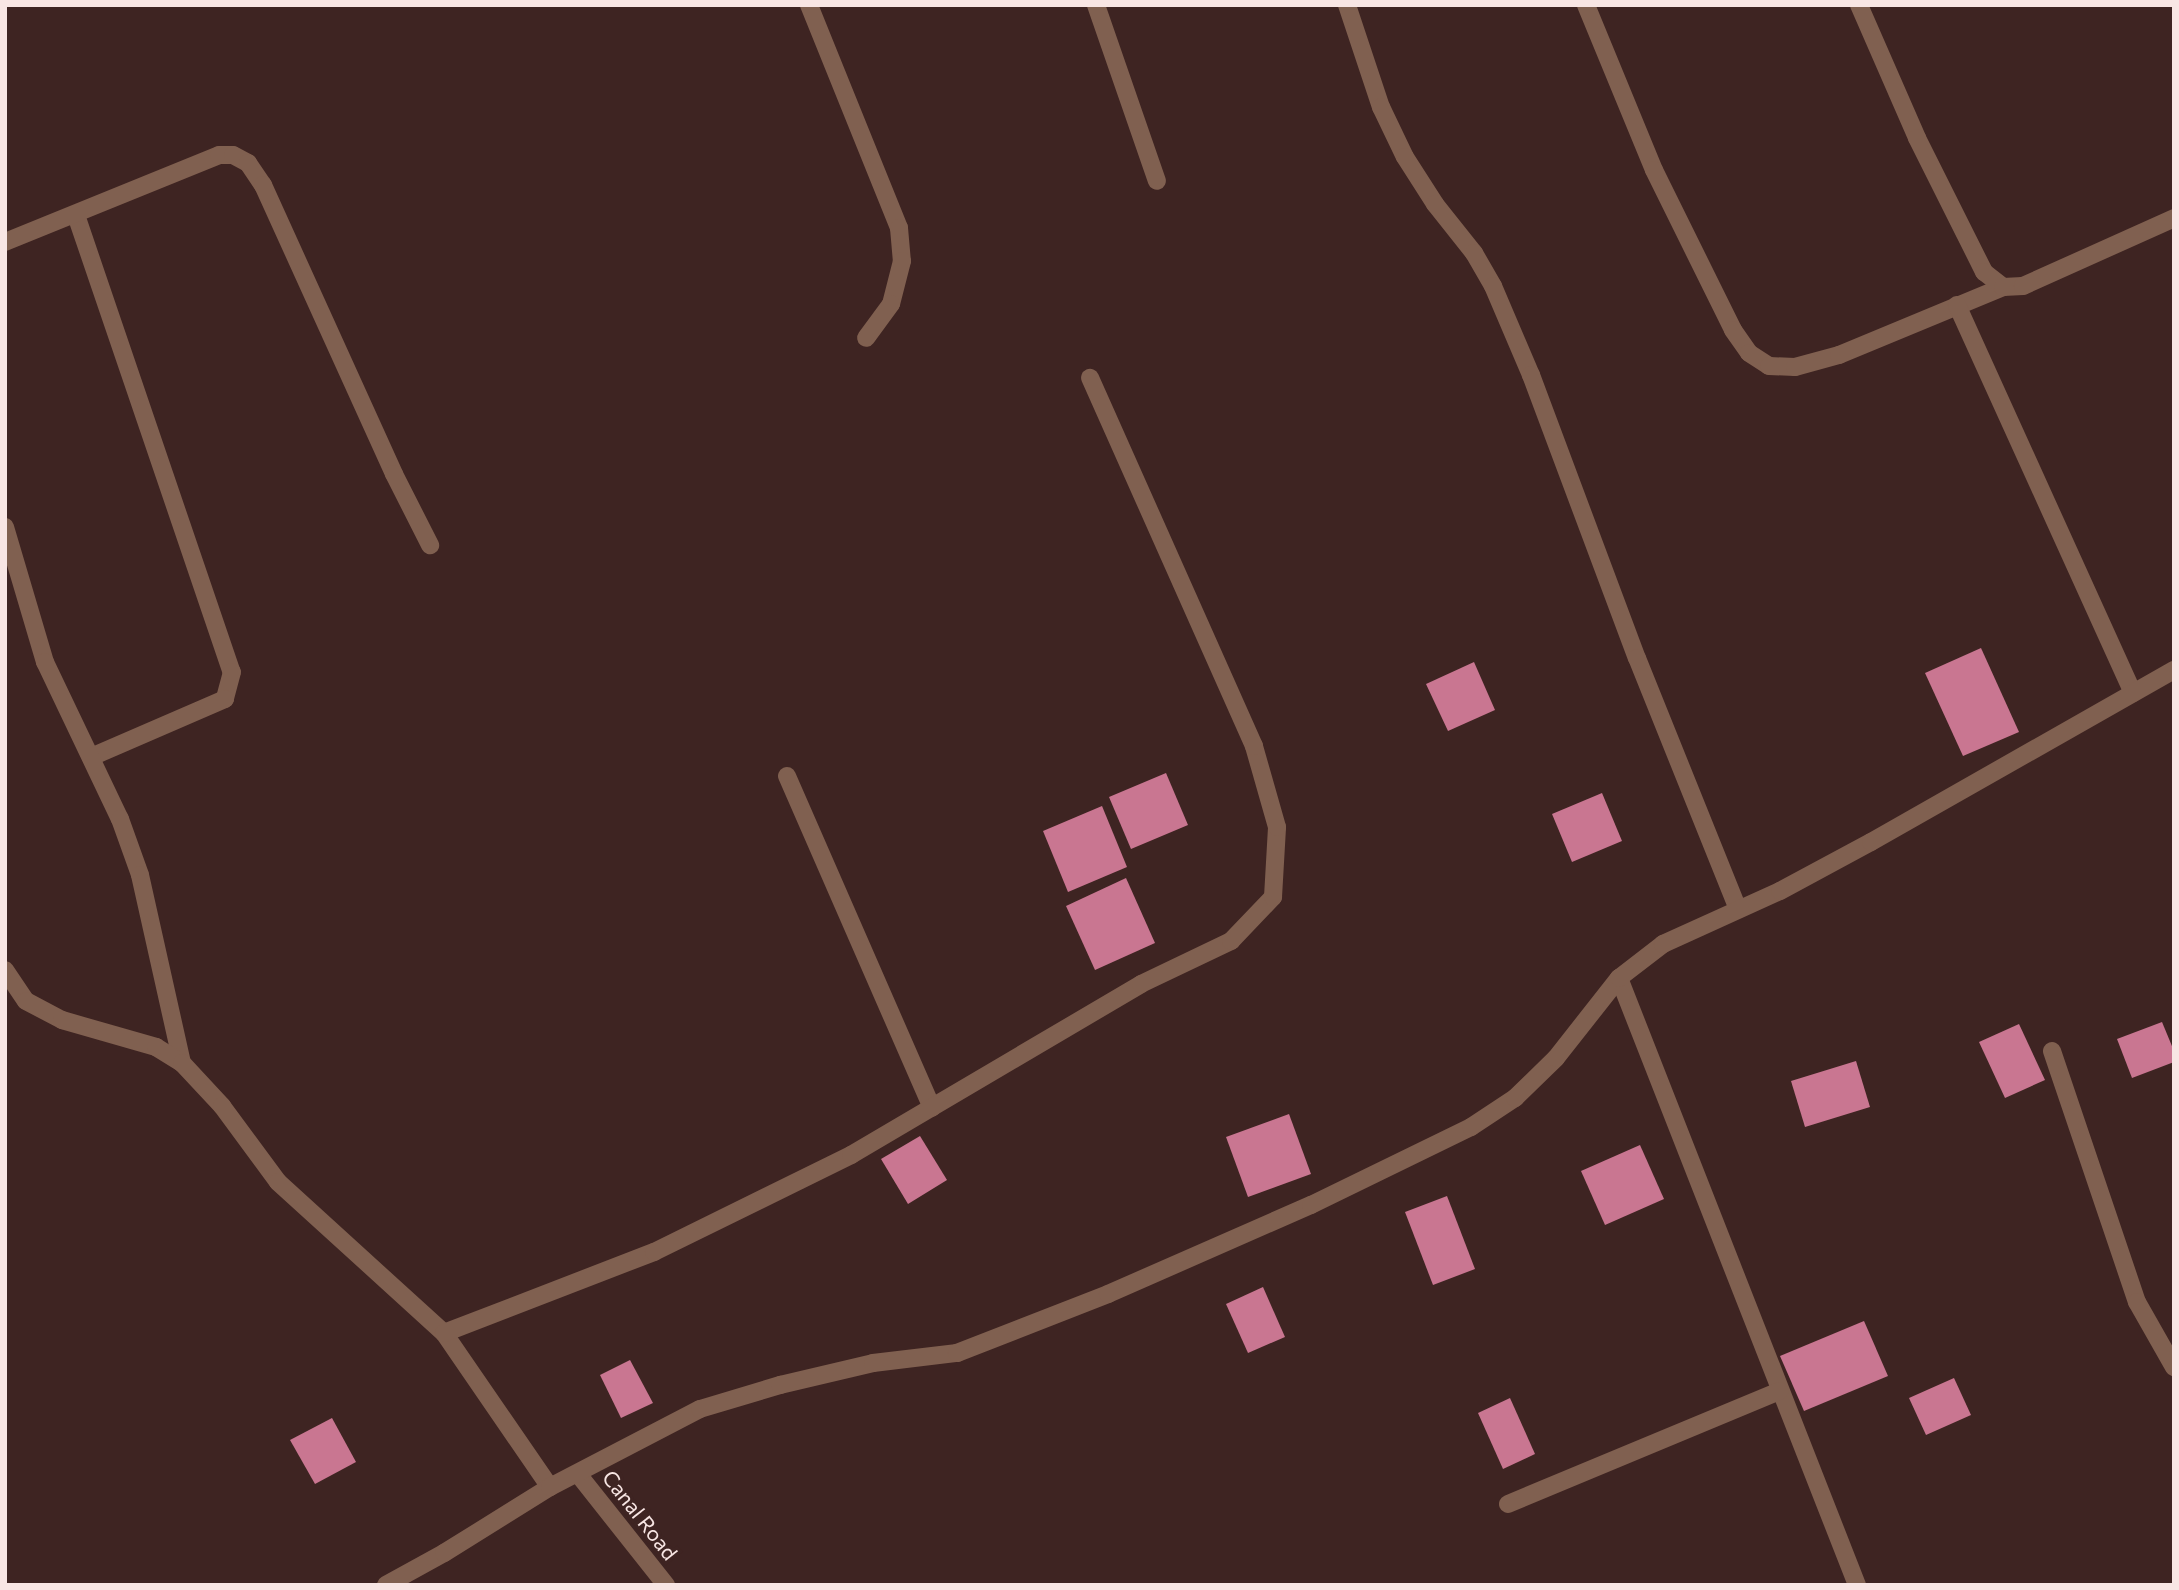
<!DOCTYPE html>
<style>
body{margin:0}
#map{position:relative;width:2179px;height:1590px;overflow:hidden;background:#3e2422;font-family:Commissioner,sans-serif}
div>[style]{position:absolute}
.building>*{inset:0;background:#c97691}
.minor>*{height:18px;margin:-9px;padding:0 9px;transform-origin:9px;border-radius:9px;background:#806050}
span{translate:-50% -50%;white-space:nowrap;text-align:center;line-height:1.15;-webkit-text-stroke:7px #3e2422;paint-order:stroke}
.street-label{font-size:21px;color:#f8e6e4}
.frame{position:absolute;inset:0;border:7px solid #f8e6e4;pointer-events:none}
</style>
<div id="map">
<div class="building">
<div style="clip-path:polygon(1981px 648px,2019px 732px,1963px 756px,1925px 673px)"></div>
<div style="clip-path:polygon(1474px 662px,1495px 710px,1448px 731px,1426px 684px)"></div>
<div style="clip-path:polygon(1166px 773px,1188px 825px,1131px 849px,1109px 797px)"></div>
<div style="clip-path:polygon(1602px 793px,1622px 841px,1572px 862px,1552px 814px)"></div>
<div style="clip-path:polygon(1102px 806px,1127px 867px,1068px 892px,1043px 831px)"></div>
<div style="clip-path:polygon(1126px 878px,1155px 943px,1095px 970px,1066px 906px)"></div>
<div style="clip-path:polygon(2162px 1022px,2174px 1051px,2174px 1062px,2132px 1078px,2117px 1039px)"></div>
<div style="clip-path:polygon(2019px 1024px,2045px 1080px,2005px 1098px,1979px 1042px)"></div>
<div style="clip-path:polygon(1856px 1061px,1870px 1107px,1805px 1127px,1791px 1081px)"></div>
<div style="clip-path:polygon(1289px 1114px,1311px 1174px,1248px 1197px,1226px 1137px)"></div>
<div style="clip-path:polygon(920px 1136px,947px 1180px,908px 1204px,881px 1159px)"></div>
<div style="clip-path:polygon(1640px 1145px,1664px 1199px,1605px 1225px,1581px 1171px)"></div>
<div style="clip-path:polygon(1447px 1196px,1475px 1269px,1433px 1285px,1405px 1212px)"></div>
<div style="clip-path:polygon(1263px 1287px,1285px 1337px,1248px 1353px,1226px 1304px)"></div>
<div style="clip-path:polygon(1864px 1321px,1888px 1376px,1804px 1411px,1780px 1356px)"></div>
<div style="clip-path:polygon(630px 1360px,653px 1403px,621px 1418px,600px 1375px)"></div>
<div style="clip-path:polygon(1954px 1378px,1971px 1415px,1926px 1435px,1909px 1398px)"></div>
<div style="clip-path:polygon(1510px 1398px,1535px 1454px,1503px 1469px,1478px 1413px)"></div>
<div style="clip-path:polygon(332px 1418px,356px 1462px,315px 1484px,290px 1440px)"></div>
</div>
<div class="minor">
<div style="left:809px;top:5px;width:240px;rotate:68deg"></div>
<div style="left:899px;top:228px;width:33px;rotate:85deg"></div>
<div style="left:902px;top:261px;width:44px;rotate:104.3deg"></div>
<div style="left:891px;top:304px;width:42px;rotate:126.3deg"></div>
<div style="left:1096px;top:5px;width:186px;rotate:70.9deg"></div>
<div style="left:1347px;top:5px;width:108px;rotate:71.6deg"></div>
<div style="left:1381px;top:107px;width:55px;rotate:64.4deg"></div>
<div style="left:1405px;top:157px;width:56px;rotate:57.4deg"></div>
<div style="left:1435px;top:204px;width:63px;rotate:51.5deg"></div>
<div style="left:1474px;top:253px;width:38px;rotate:60deg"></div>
<div style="left:1493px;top:286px;width:97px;rotate:66.9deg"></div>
<div style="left:1531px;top:375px;width:302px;rotate:69.5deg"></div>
<div style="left:1637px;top:658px;width:271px;rotate:68.1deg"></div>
<div style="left:1586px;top:5px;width:178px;rotate:67.6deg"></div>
<div style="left:1654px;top:170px;width:178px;rotate:63.7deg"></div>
<div style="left:1733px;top:330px;width:28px;rotate:55deg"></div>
<div style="left:1749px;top:353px;width:24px;rotate:33deg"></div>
<div style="left:1769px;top:366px;width:26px;rotate:2deg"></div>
<div style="left:1795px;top:367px;width:46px;rotate:-15.3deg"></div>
<div style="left:1839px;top:355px;width:178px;rotate:-22.5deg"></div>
<div style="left:1859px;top:5px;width:145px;rotate:66.4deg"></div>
<div style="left:1917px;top:138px;width:150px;rotate:63.4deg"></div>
<div style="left:1984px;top:272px;width:24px;rotate:38deg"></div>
<div style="left:2003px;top:287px;width:20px;rotate:-3deg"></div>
<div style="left:2023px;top:286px;width:166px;rotate:-24.2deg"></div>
<div style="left:76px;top:215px;width:483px;rotate:71.2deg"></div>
<div style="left:232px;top:672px;width:28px;rotate:105deg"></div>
<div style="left:225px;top:699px;width:146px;rotate:156.6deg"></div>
<div style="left:5px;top:242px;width:231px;rotate:-22.1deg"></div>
<div style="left:219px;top:155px;width:14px"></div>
<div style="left:233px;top:155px;width:17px;rotate:28deg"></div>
<div style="left:248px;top:163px;width:27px;rotate:56deg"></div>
<div style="left:263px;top:185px;width:317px;rotate:65.6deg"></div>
<div style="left:394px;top:474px;width:80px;rotate:63.1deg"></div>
<div style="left:1957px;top:305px;width:426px;rotate:65.6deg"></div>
<div style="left:5px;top:527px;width:141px;rotate:73.5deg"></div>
<div style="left:45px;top:662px;width:174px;rotate:64.5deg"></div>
<div style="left:120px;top:819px;width:59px;rotate:70.3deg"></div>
<div style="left:140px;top:875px;width:193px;rotate:77.4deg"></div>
<div style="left:787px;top:776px;width:362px;rotate:66.4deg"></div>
<div style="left:5px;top:970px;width:37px;rotate:56deg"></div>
<div style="left:26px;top:1001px;width:41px;rotate:27.8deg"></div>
<div style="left:62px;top:1020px;width:98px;rotate:16deg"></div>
<div style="left:156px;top:1047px;width:31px;rotate:32deg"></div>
<div style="left:182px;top:1063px;width:59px;rotate:47.1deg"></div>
<div style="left:222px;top:1106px;width:94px;rotate:53.6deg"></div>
<div style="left:278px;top:1182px;width:224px;rotate:42.3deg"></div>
<div style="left:444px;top:1333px;width:187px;rotate:55.5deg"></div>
<div style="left:1619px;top:978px;width:652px;rotate:68.59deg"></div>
<div style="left:2052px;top:1051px;width:265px;rotate:71.3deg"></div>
<div style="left:2137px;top:1302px;width:75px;rotate:60.4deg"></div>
<div style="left:444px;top:1333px;width:225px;rotate:-21.1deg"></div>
<div style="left:654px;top:1252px;width:220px;rotate:-26.2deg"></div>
<div style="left:851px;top:1155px;width:337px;rotate:-30.5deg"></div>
<div style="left:1141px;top:984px;width:100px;rotate:-25.5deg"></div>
<div style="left:1231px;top:941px;width:61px;rotate:-46.3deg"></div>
<div style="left:1273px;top:897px;width:70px;rotate:-86.7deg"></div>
<div style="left:1277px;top:827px;width:84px;rotate:-105.9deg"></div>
<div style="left:1254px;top:746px;width:403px;rotate:-114deg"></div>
<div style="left:578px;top:1474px;width:142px;rotate:51.6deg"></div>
<div style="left:1508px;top:1504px;width:294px;rotate:-22.6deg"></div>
<div style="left:386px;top:1585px;width:66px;rotate:-28.9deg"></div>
<div style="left:444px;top:1553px;width:125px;rotate:-31.9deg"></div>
<div style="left:550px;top:1487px;width:169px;rotate:-27.5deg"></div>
<div style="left:700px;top:1409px;width:84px;rotate:-16.7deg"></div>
<div style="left:780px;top:1385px;width:96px;rotate:-13.3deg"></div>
<div style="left:873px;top:1363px;width:85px;rotate:-6.8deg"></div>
<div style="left:957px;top:1353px;width:162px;rotate:-21.3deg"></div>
<div style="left:1108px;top:1294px;width:222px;rotate:-23.7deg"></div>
<div style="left:1311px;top:1205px;width:178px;rotate:-26deg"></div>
<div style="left:1471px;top:1127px;width:53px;rotate:-33.4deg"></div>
<div style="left:1515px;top:1098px;width:57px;rotate:-44.3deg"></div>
<div style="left:1556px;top:1058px;width:102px;rotate:-51.8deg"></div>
<div style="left:1619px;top:978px;width:56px;rotate:-37.7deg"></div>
<div style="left:1663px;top:944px;width:128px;rotate:-24.4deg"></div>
<div style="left:1780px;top:891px;width:103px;rotate:-28.3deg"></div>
<div style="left:1871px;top:842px;width:348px;rotate:-29.6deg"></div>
</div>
<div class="street-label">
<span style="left:640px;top:1515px;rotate:52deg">Canal Road</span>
</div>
<div class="frame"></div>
</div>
